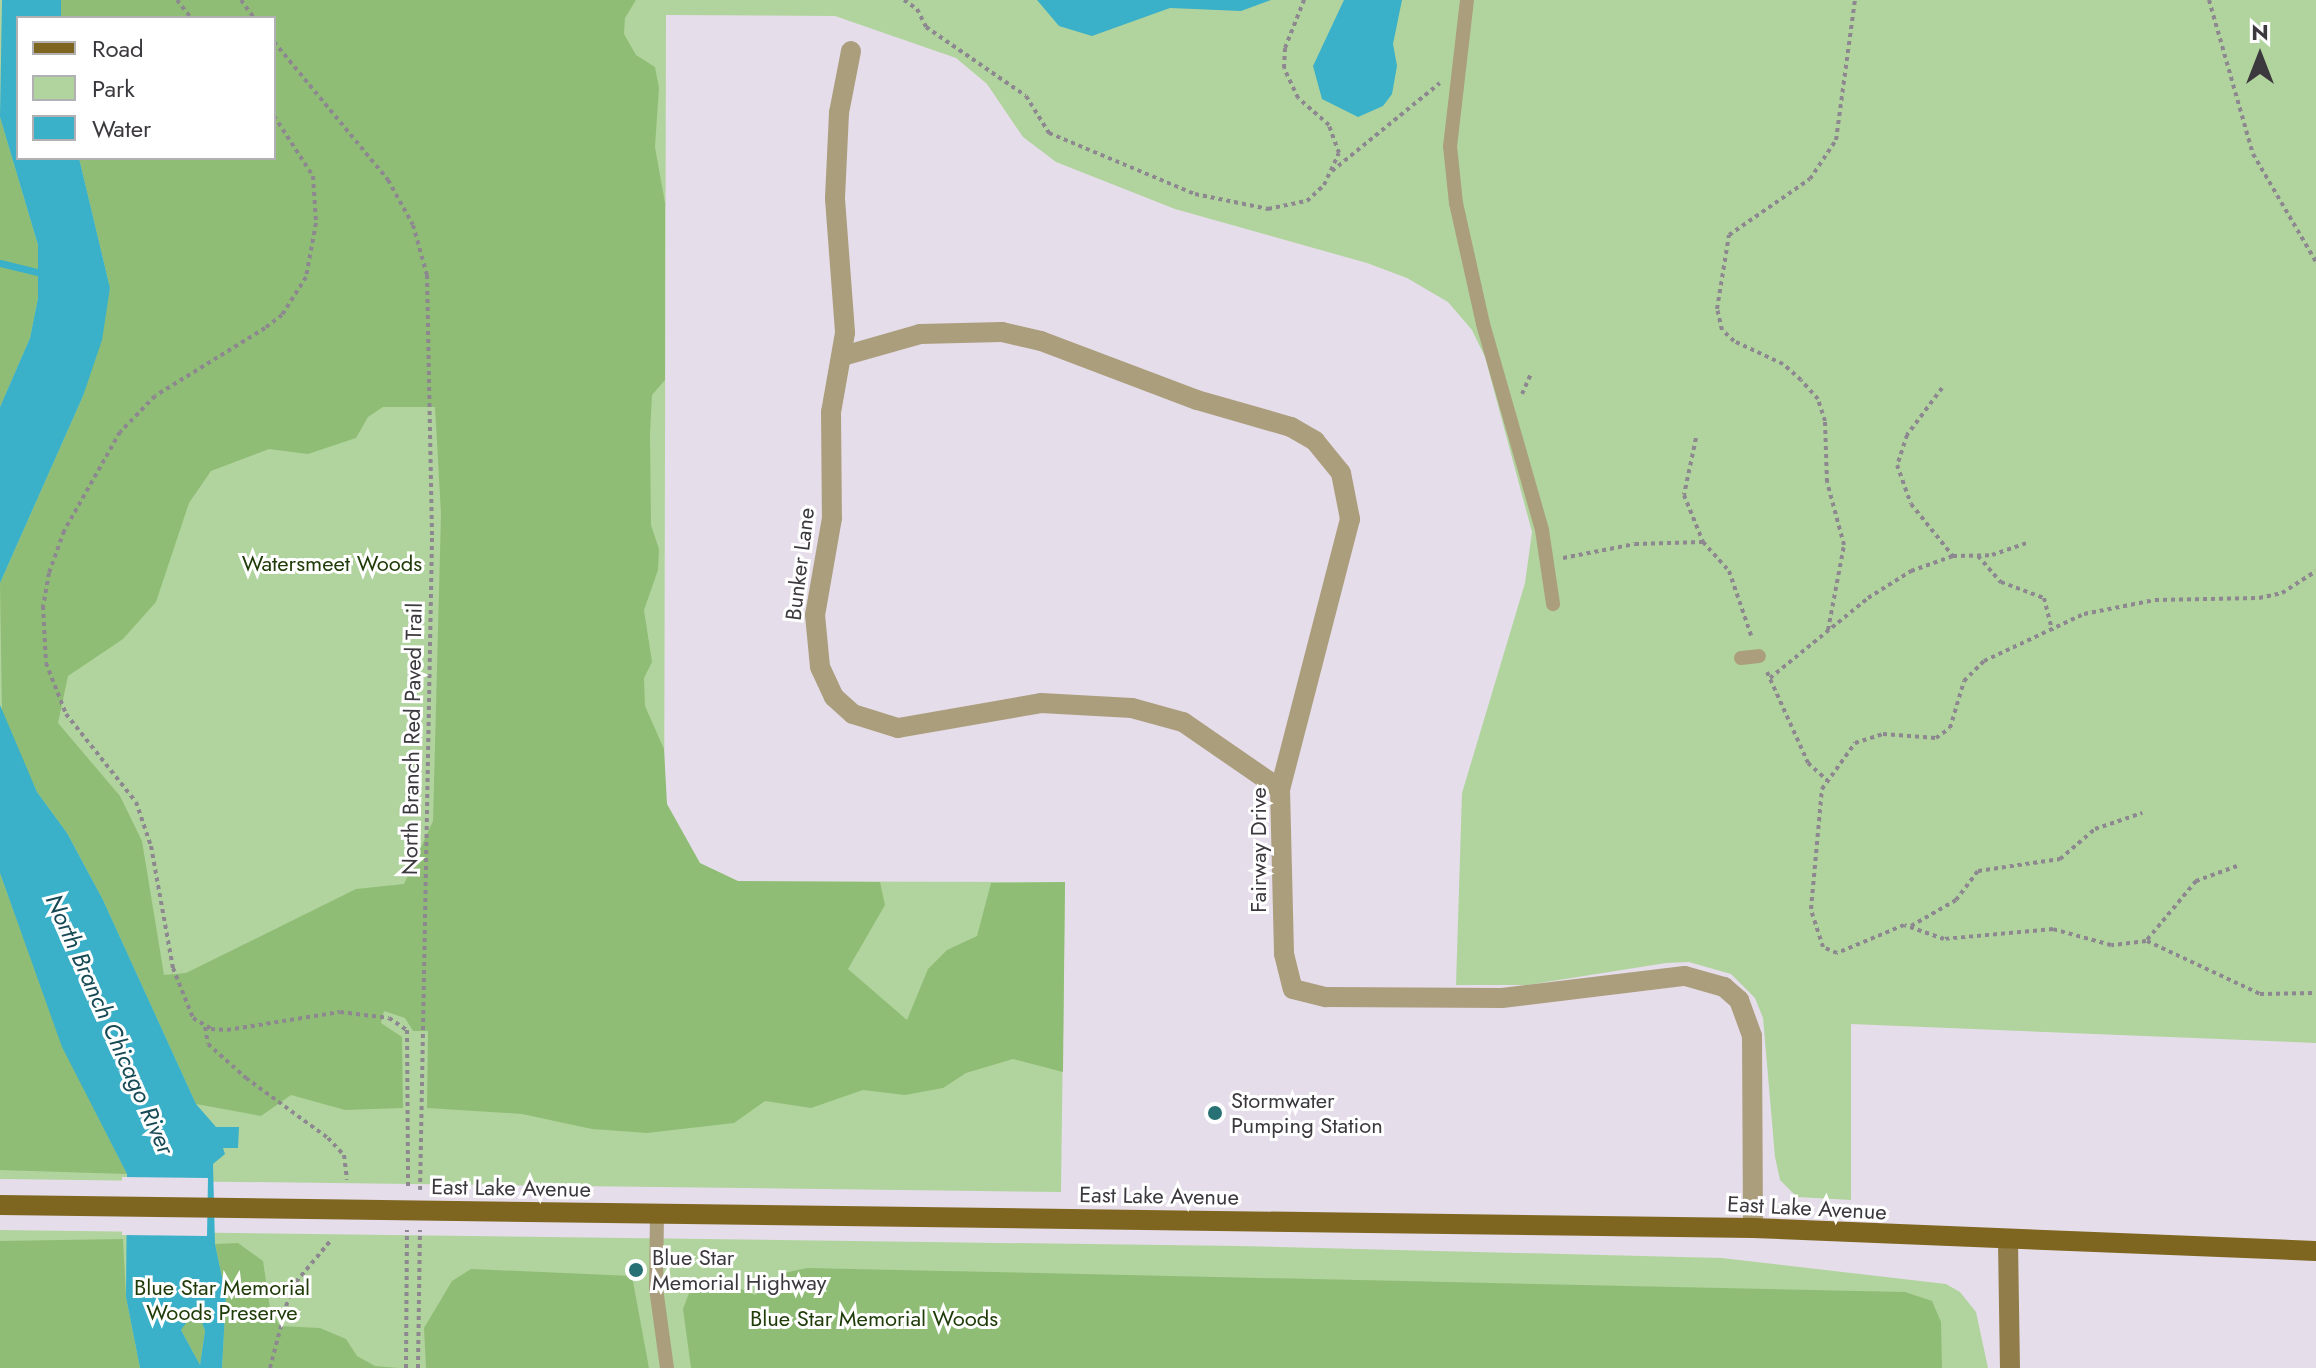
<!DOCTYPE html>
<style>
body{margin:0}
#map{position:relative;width:2316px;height:1368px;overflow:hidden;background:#e6ddea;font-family:Jost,sans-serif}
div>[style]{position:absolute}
.green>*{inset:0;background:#b1d49e}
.forest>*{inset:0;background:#90bd76}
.water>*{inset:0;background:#3ab0c9}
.pier>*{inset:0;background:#e6ddea}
.stream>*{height:7px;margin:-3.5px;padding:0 3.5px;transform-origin:3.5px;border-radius:3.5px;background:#3ab0c9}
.path>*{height:4px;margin-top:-2px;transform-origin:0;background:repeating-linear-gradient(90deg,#8d8790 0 4px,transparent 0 8px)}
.service>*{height:14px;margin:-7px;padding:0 7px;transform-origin:7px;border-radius:7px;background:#ab9e7d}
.minor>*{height:20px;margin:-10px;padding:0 10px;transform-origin:10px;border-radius:10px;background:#ab9e7d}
.secondary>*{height:20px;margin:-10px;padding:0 10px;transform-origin:10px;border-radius:10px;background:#917d4a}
.primary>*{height:20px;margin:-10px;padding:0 10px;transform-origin:10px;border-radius:10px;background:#7e6620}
.dots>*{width:22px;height:22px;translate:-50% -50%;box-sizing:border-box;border:4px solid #fff;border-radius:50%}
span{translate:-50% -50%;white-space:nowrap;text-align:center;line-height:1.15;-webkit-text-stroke:6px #fff;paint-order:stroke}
.park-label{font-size:22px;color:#203c09}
.street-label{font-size:22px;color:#3c393e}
.poi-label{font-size:22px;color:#3c393e}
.left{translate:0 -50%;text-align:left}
.water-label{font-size:24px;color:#184a55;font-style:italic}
.legend{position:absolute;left:16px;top:16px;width:260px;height:144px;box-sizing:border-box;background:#fff;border:2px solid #b1b0b2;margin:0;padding:10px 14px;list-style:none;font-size:24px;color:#3c393e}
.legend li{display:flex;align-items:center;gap:16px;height:40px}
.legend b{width:40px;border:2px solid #b1b0b2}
.north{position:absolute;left:2220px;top:16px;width:80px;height:80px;-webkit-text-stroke:6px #fff;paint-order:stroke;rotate:0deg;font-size:22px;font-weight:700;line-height:32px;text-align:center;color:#3c393e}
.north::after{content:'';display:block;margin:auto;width:28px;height:36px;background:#3c393e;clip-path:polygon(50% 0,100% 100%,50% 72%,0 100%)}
</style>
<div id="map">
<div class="green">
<div style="clip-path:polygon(evenodd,0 0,2316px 0,2316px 1043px,1851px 1024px,1851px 1200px,1797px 1197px,1780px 1180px,1775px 1157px,1763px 1018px,1755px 998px,1731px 974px,1689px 962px,1666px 963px,1527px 985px,1456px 985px,1462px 793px,1525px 583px,1532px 532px,1485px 357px,1472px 330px,1448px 302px,1407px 278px,1367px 263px,1175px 209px,1056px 162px,1023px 137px,987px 84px,956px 58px,835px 16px,666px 15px,664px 881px,1065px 882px,1061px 1192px,0 1179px,0 0,18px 18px,274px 18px,274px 158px,18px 158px,18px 18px)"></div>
<div style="clip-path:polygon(0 1230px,1239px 1246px,1722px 1258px,1946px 1284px,1960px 1292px,1976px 1312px,1988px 1368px,0 1368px)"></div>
</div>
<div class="forest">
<div style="clip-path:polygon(evenodd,61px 0,636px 0,625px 18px,624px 34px,636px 55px,655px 67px,659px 88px,655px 147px,665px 203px,665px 380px,652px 395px,650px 434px,651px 525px,659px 549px,658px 570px,644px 610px,652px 662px,644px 678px,645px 706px,664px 749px,667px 804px,700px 863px,738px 881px,880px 882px,885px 905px,848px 969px,907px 1020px,928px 969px,947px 950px,977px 936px,991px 883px,1065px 882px,1063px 1072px,1013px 1059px,966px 1073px,943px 1088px,905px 1095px,863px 1090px,811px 1108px,765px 1101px,734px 1123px,647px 1133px,592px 1129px,522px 1114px,427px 1108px,428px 1031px,413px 1031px,405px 1018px,384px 1011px,381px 1023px,402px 1037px,403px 1108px,345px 1110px,291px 1095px,261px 1116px,196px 1104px,103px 900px,67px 833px,37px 792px,2px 716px,0 583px,83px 396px,110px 288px,79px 158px,274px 158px,274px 18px,61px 18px,61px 0,383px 407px,435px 407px,441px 514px,433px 821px,404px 884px,356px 889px,186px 973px,164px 975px,142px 841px,120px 796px,58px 723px,68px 676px,123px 639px,156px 602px,189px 503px,211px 471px,269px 449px,308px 454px,356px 438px,368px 417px,383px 407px)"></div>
<div style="clip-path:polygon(0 117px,38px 245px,38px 298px,30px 338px,0 407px)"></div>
<div style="clip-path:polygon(0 873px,63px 1047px,127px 1174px,0 1170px)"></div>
<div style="clip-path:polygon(123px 1239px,126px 1297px,140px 1368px,0 1368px,0 1241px)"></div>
<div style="clip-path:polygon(238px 1243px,263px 1261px,270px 1308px,280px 1326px,320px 1328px,346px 1339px,357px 1356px,375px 1366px,400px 1368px,222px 1368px,226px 1296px,215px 1244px)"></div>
<div style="clip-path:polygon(807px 1268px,1905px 1292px,1932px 1301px,1941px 1322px,1942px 1368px,691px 1368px,683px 1309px,689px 1293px,707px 1282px,725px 1282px,755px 1295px,784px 1273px)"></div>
<div style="clip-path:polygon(471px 1269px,632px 1276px,649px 1368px,426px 1368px,424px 1328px,452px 1281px)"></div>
<div style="clip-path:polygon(188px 1319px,202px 1323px,205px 1331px,200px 1365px,181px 1330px)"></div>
</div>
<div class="water">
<div style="clip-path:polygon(2px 0,61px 0,61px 18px,18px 18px,18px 158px,79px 158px,110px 288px,102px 340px,83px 396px,0 583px,0 407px,30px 338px,38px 298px,38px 245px,0 117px)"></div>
<div style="clip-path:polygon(1037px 0,1271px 0,1241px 11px,1170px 8px,1092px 36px,1059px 26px)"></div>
<div style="clip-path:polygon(1344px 0,1402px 0,1393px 44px,1397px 66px,1392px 94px,1383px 106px,1358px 117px,1322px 99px,1313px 66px)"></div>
<div style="clip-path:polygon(evenodd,0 705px,37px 792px,67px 833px,103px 900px,196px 1104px,216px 1127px,239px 1127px,238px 1148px,223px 1148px,225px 1154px,213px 1164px,215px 1244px,226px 1296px,222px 1368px,140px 1368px,126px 1297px,127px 1174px,62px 1047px,0 873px,0 705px,189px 1319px,202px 1323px,205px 1331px,200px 1365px,181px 1330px,189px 1319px)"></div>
</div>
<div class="pier">
<div style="clip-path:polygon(122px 1177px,208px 1178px,207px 1236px,122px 1235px)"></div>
</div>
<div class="stream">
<div style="left:0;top:263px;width:46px;rotate:13.7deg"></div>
</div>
<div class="path">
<div style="left:177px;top:0;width:23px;rotate:52deg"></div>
<div style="left:241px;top:0;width:22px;rotate:54deg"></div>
<div style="left:904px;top:0;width:16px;rotate:35deg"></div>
<div style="left:917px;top:9px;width:20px;rotate:63deg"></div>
<div style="left:926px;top:27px;width:121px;rotate:34.6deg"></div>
<div style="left:1026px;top:96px;width:44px;rotate:58.1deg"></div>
<div style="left:1049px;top:133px;width:158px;rotate:22.7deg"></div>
<div style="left:1195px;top:194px;width:75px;rotate:11.6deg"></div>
<div style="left:1268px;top:209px;width:40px;rotate:-12deg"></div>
<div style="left:1307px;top:201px;width:23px;rotate:-43deg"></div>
<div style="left:1324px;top:185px;width:35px;rotate:-65deg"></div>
<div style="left:1339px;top:153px;width:30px;rotate:-110deg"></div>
<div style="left:1329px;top:125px;width:41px;rotate:-138.9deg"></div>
<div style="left:1298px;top:98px;width:33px;rotate:-115deg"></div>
<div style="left:1284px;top:68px;width:20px;rotate:-87deg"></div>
<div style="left:1285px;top:48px;width:52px;rotate:-68.4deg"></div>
<div style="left:2209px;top:0;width:160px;rotate:74.1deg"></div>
<div style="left:2253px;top:154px;width:125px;rotate:59.7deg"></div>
<div style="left:274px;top:42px;width:179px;rotate:50.4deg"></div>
<div style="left:388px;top:180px;width:51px;rotate:60.9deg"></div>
<div style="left:413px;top:225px;width:52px;rotate:74.4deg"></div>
<div style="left:427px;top:275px;width:263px;rotate:88.9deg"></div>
<div style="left:432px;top:538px;width:652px;rotate:91.05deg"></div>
<div style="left:274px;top:116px;width:72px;rotate:57deg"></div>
<div style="left:313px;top:176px;width:47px;rotate:86.3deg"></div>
<div style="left:316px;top:223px;width:55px;rotate:100.5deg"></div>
<div style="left:306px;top:277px;width:45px;rotate:122.3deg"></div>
<div style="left:282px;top:315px;width:21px;rotate:143deg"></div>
<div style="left:265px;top:328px;width:129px;rotate:148.3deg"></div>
<div style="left:155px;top:396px;width:50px;rotate:134.2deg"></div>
<div style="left:120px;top:432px;width:114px;rotate:119.5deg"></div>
<div style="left:64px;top:531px;width:45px;rotate:109.7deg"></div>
<div style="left:49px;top:573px;width:34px;rotate:100deg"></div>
<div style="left:43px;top:606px;width:57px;rotate:87deg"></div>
<div style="left:46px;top:663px;width:55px;rotate:68.6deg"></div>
<div style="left:66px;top:714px;width:112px;rotate:51.5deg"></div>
<div style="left:136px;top:802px;width:46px;rotate:71.2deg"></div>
<div style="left:151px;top:846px;width:124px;rotate:79.8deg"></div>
<div style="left:173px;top:968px;width:54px;rotate:68.2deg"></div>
<div style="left:193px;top:1018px;width:21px;rotate:31deg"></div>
<div style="left:211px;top:1029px;width:16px;rotate:4deg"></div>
<div style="left:227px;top:1030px;width:114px;rotate:-9.1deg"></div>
<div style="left:340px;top:1012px;width:49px;rotate:7deg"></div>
<div style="left:389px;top:1018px;width:22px;rotate:34deg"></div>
<div style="left:407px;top:1030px;width:160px;rotate:89.6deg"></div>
<div style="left:1332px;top:171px;width:139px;rotate:-39.2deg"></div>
<div style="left:1942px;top:388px;width:59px;rotate:126.7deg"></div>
<div style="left:1907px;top:435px;width:32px;rotate:108deg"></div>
<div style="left:1897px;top:465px;width:41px;rotate:70.3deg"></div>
<div style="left:1911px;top:504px;width:67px;rotate:51.1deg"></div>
<div style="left:1522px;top:394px;width:22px;rotate:-66deg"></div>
<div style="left:1696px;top:438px;width:58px;rotate:101.9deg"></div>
<div style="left:1684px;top:495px;width:51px;rotate:68deg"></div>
<div style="left:1978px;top:556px;width:35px;rotate:49deg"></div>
<div style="left:2001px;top:582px;width:46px;rotate:20.4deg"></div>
<div style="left:2044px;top:598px;width:34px;rotate:76deg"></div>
<div style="left:1563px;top:558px;width:73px;rotate:-11deg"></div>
<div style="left:1635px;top:544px;width:68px;rotate:-1.7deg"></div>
<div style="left:1703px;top:542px;width:39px;rotate:48deg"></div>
<div style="left:1729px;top:571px;width:71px;rotate:71.1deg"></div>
<div style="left:1828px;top:630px;width:86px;rotate:-79.3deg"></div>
<div style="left:1844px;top:545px;width:65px;rotate:-105.1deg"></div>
<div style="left:1827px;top:482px;width:61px;rotate:-91.9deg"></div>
<div style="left:1825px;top:421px;width:23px;rotate:-108deg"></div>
<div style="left:1818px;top:399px;width:25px;rotate:-132deg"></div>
<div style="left:1801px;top:380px;width:24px;rotate:-138deg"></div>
<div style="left:1783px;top:364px;width:54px;rotate:-154.9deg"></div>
<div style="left:1734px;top:341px;width:16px;rotate:-137deg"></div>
<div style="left:1722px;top:330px;width:22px;rotate:-103deg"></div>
<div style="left:1717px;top:309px;width:75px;rotate:-80.8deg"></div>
<div style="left:1729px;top:235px;width:98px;rotate:-34.7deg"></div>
<div style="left:1810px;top:179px;width:47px;rotate:-56.3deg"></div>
<div style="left:1836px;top:140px;width:141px;rotate:-82.3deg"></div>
<div style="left:1767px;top:672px;width:100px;rotate:65.7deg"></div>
<div style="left:1808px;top:763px;width:25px;rotate:42deg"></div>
<div style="left:1770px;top:678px;width:127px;rotate:-39.2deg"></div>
<div style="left:1868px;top:598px;width:51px;rotate:-32.1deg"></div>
<div style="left:1911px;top:571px;width:45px;rotate:-19.7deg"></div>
<div style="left:1953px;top:556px;width:39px;rotate:-1deg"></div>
<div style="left:1992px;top:555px;width:37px;rotate:-19deg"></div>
<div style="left:2237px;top:866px;width:44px;rotate:159.9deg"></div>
<div style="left:2196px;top:881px;width:78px;rotate:129.8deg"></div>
<div style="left:2146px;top:941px;width:35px;rotate:173deg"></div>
<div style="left:2111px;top:945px;width:60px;rotate:-164.6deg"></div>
<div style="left:2053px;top:929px;width:109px;rotate:174.8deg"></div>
<div style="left:1944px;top:939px;width:42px;rotate:-160.7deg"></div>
<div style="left:1904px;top:925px;width:73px;rotate:157.3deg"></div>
<div style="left:1837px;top:953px;width:15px;rotate:-157deg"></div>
<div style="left:1823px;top:947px;width:40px;rotate:-108deg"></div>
<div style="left:1811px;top:909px;width:121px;rotate:-84.8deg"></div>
<div style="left:1822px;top:789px;width:57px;rotate:-54.3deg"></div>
<div style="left:1855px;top:743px;width:29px;rotate:-18deg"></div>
<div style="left:1883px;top:734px;width:53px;rotate:4.3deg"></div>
<div style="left:1936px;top:738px;width:17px;rotate:-36deg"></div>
<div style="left:1950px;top:728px;width:49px;rotate:-73.4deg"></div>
<div style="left:1964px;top:681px;width:28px;rotate:-45deg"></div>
<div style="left:1984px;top:661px;width:110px;rotate:-25.2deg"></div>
<div style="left:2084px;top:614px;width:72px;rotate:-11.2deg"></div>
<div style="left:2155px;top:600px;width:104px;rotate:-1.1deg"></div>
<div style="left:2259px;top:598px;width:24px;rotate:-12deg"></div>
<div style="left:2282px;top:593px;width:40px;rotate:-32.9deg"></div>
<div style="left:1911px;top:926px;width:52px;rotate:-30deg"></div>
<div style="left:1956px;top:900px;width:36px;rotate:-53deg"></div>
<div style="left:1978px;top:871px;width:83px;rotate:-8.3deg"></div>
<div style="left:2060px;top:859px;width:46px;rotate:-40.6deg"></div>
<div style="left:2095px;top:829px;width:50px;rotate:-18.8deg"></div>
<div style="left:2147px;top:941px;width:125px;rotate:25.1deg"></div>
<div style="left:2260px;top:994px;width:56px;rotate:-1deg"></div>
<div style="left:205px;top:1027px;width:17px;rotate:80deg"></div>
<div style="left:208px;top:1044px;width:51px;rotate:41.8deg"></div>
<div style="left:246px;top:1078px;width:102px;rotate:36.2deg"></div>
<div style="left:328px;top:1138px;width:23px;rotate:47deg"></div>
<div style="left:344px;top:1155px;width:25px;rotate:83deg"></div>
<div style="left:270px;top:1368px;width:83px;rotate:-75.3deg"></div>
<div style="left:291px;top:1288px;width:64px;rotate:-50.1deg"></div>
<div style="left:406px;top:1368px;width:138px;rotate:-89.6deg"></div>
<div style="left:418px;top:1368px;width:138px;rotate:-89.2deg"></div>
</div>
<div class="service">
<div style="left:1467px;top:0;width:147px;rotate:96.6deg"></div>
<div style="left:1450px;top:146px;width:57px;rotate:84deg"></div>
<div style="left:1456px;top:203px;width:124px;rotate:77.4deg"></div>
<div style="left:1483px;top:324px;width:214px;rotate:74deg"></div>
<div style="left:1542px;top:530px;width:75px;rotate:81.5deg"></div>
<div style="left:1741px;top:658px;width:18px;rotate:-6deg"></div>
<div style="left:657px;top:1214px;width:74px;rotate:90.8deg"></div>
<div style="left:656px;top:1288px;width:81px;rotate:82.2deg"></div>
</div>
<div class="minor">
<div style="left:851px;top:51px;width:63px;rotate:101deg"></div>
<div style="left:839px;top:113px;width:86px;rotate:92.7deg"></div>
<div style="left:835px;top:199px;width:134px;rotate:85.7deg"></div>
<div style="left:845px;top:333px;width:80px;rotate:100deg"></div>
<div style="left:831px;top:412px;width:106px;rotate:89.5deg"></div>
<div style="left:832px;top:518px;width:98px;rotate:99.9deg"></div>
<div style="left:815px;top:615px;width:52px;rotate:84.5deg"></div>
<div style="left:820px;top:667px;width:33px;rotate:65deg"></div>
<div style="left:834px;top:697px;width:25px;rotate:42deg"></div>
<div style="left:853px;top:714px;width:47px;rotate:17.3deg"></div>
<div style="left:898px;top:728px;width:145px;rotate:-9.9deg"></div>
<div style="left:1041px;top:703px;width:91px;rotate:3.1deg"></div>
<div style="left:1132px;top:708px;width:53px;rotate:15.4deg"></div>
<div style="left:1183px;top:722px;width:118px;rotate:34.6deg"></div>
<div style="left:843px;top:356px;width:80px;rotate:-15.9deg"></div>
<div style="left:920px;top:334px;width:82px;rotate:-1.4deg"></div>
<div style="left:1002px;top:332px;width:40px;rotate:13deg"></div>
<div style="left:1041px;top:341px;width:167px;rotate:20.7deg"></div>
<div style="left:1197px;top:400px;width:98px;rotate:16deg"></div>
<div style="left:1291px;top:427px;width:28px;rotate:30deg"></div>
<div style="left:1315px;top:441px;width:41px;rotate:50.9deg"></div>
<div style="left:1341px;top:473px;width:47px;rotate:78.9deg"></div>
<div style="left:1350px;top:519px;width:279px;rotate:104.5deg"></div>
<div style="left:1280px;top:789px;width:165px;rotate:88.6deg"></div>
<div style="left:1284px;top:954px;width:36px;rotate:76deg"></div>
<div style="left:1293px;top:989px;width:34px;rotate:14deg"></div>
<div style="left:1326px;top:997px;width:176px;rotate:0.3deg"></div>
<div style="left:1502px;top:998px;width:184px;rotate:-6.9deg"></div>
<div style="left:1685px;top:976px;width:41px;rotate:15.8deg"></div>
<div style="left:1724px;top:987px;width:20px;rotate:41deg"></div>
<div style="left:1739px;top:1000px;width:38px;rotate:70deg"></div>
<div style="left:1752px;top:1036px;width:192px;rotate:89.7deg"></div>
</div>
<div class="secondary">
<div style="left:2008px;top:1242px;width:126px;rotate:89.1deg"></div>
</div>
<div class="primary">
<div style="left:0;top:1205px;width:1753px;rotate:0.75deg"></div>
<div style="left:1753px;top:1228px;width:563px;rotate:2.34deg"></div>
</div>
<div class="dots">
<div style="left:1215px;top:1113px;background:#277174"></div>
<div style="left:636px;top:1270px;background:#277174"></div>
</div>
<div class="park-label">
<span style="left:332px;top:564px">Watersmeet Woods</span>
<span style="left:222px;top:1300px">Blue Star Memorial<br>Woods Preserve</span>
<span style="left:874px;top:1319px">Blue Star Memorial Woods</span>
</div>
<div class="street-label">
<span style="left:800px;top:564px;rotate:-83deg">Bunker Lane</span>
<span style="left:412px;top:739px;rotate:-89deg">North Branch Red Paved Trail</span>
<span style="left:1259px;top:850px;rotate:-90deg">Fairway Drive</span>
<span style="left:511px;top:1188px;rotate:1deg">East Lake Avenue</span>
<span style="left:1159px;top:1196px;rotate:1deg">East Lake Avenue</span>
<span style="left:1807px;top:1208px;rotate:3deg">East Lake Avenue</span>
</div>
<div class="poi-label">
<span class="left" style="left:1231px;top:1113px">Stormwater<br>Pumping Station</span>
<span class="left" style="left:652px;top:1270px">Blue Star<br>Memorial Highway</span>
</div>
<div class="water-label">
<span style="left:110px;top:1024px;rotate:66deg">North Branch Chicago River</span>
</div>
<ul class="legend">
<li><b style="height:10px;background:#7e6620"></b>Road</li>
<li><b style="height:22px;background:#b1d49e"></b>Park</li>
<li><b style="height:22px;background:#3ab0c9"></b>Water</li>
</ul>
<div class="north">N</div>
</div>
